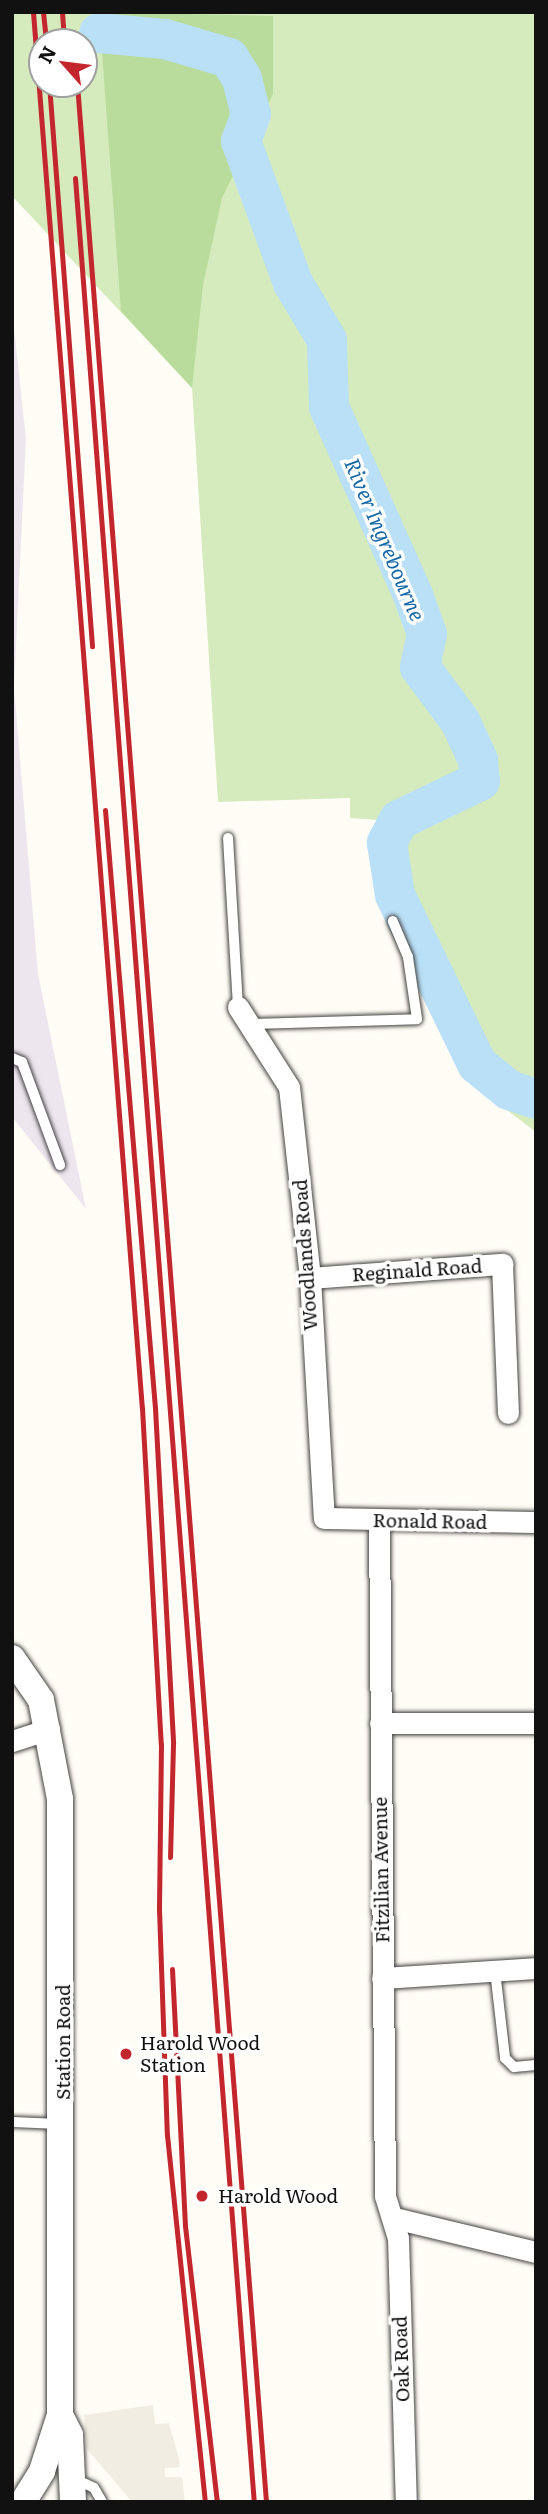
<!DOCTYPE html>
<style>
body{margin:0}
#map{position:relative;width:548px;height:2514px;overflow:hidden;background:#fffdf5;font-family:Literata,serif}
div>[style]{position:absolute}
.industrial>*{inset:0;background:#eee6ef}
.green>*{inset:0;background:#d5ebbd}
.forest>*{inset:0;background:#b9dc9c}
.plaza>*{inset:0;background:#f1ede2}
.river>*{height:40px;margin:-20px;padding:0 20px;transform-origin:20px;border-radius:20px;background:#b9e0f7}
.roads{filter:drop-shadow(0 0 2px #444) drop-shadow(0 0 2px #444)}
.service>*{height:10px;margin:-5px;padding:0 5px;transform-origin:5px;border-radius:5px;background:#fff}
.minor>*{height:21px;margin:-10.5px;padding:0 10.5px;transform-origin:10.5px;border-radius:10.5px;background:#fff}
.tertiary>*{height:26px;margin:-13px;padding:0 13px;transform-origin:13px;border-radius:13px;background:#fff}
.rail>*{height:5px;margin:-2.5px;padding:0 2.5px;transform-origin:2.5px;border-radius:2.5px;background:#c4262e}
.dots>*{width:19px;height:19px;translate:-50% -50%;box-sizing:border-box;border:4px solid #fff;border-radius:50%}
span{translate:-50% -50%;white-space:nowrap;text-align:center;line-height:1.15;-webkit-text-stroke:7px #fff;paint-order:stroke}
.street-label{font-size:19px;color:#111}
.poi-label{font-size:19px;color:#111}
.left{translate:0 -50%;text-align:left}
.water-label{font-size:21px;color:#1768a6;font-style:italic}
.frame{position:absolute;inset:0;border:14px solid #111;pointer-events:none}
.north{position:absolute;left:28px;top:28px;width:70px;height:70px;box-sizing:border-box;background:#fff;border:2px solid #a0a0a0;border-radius:50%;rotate:298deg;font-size:19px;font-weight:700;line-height:28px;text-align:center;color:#111}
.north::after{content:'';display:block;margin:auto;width:24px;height:32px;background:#c4262e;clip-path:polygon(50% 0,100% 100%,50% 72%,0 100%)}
</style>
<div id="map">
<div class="industrial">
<div style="clip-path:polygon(12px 309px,26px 439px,14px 687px,38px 974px,86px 1209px,12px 1117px)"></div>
</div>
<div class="green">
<div style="clip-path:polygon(evenodd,12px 12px,536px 12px,536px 1132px,461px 1076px,384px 886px,376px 848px,379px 820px,350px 818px,350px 798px,218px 802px,192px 388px,12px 196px,12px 12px,42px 42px,84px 42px,84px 84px,42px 84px,42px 42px)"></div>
</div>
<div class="forest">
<div style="clip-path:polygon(99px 12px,273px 16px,273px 94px,222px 198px,203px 285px,192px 388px,121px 311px)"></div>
</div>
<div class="plaza">
<div style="clip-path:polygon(153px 2405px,155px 2424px,169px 2423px,179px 2459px,180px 2467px,165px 2468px,165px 2477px,182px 2477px,185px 2502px,132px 2502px,87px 2449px,84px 2415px)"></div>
</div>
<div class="river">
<div style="left:99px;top:33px;width:66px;rotate:5.2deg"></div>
<div style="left:165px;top:39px;width:67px;rotate:16.5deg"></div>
<div style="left:229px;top:58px;width:25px;rotate:58deg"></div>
<div style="left:242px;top:79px;width:36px;rotate:76deg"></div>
<div style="left:251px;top:114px;width:29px;rotate:110deg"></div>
<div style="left:241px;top:141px;width:151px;rotate:69.9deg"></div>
<div style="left:293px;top:283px;width:66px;rotate:59.2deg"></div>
<div style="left:327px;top:340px;width:67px;rotate:88.3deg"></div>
<div style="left:329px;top:407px;width:206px;rotate:65.9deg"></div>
<div style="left:413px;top:595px;width:41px;rotate:70.3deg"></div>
<div style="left:427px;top:634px;width:34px;rotate:102deg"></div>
<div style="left:420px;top:667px;width:67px;rotate:53.5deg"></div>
<div style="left:460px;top:721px;width:43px;rotate:65.2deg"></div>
<div style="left:478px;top:760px;width:21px;rotate:85deg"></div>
<div style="left:480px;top:781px;width:90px;rotate:154.3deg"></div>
<div style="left:399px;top:820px;width:26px;rotate:118deg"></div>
<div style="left:387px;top:843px;width:53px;rotate:81.3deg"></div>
<div style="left:395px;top:895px;width:188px;rotate:64.1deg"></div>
<div style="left:477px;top:1064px;width:41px;rotate:39.1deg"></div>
<div style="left:509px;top:1090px;width:28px;rotate:18deg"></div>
</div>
<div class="roads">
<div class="service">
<div style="left:228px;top:838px;width:169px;rotate:86.6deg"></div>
<div style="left:253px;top:1024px;width:164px;rotate:-1.7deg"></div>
<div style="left:417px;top:1019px;width:63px;rotate:-98.3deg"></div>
<div style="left:408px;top:957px;width:39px;rotate:-113deg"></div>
<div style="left:12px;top:1058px;width:11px;rotate:22deg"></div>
<div style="left:22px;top:1062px;width:110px;rotate:69.7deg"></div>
<div style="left:495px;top:1971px;width:88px;rotate:83.4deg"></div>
<div style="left:505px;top:2058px;width:13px;rotate:45deg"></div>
<div style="left:514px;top:2067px;width:22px;rotate:-5deg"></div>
<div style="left:12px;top:2122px;width:48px;rotate:2.4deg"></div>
<div style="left:73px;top:2478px;width:23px;rotate:25deg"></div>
<div style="left:94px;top:2488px;width:16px;rotate:60deg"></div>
</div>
<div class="minor">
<div style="left:238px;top:1007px;width:95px;rotate:57.5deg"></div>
<div style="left:289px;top:1087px;width:192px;rotate:83.7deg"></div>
<div style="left:310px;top:1278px;width:240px;rotate:86.7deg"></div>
<div style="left:324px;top:1518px;width:212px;rotate:1.1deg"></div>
<div style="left:310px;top:1278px;width:193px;rotate:-4.2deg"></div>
<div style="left:502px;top:1264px;width:149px;rotate:87.7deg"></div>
<div style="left:379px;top:1521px;width:675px;rotate:89.49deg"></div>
<div style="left:385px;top:2196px;width:44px;rotate:72.8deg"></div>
<div style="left:398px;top:2238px;width:264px;rotate:88.3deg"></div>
<div style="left:380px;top:1723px;width:156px"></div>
<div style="left:12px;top:1741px;width:39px;rotate:-18deg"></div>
<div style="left:382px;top:1978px;width:154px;rotate:-3.7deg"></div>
<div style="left:394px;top:2218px;width:146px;rotate:13.5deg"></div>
</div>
<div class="tertiary">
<div style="left:12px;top:1658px;width:51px;rotate:55.4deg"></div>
<div style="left:41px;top:1700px;width:101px;rotate:79.1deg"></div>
<div style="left:60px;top:1799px;width:616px;rotate:90deg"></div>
<div style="left:60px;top:2415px;width:22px;rotate:63deg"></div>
<div style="left:70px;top:2435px;width:67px;rotate:87.4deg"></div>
<div style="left:23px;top:2502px;width:36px;rotate:-58deg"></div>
<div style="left:42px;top:2471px;width:59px;rotate:-72.2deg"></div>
</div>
</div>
<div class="rail">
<div style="left:33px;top:12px;width:1400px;rotate:85.54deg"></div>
<div style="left:142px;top:1408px;width:337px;rotate:86.8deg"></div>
<div style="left:161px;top:1744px;width:165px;rotate:90.7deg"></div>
<div style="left:159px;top:1909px;width:226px;rotate:88deg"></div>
<div style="left:167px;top:2135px;width:369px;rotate:84.1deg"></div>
<div style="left:43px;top:12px;width:30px;rotate:84deg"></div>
<div style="left:62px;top:12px;width:30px;rotate:86deg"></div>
<div style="left:49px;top:84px;width:564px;rotate:85.62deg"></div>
<div style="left:77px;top:84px;width:2425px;rotate:85.53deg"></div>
<div style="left:75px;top:178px;width:2331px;rotate:85.6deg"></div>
<div style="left:105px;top:810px;width:600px;rotate:85.22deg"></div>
<div style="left:155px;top:1408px;width:336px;rotate:86.9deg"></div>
<div style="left:173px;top:1744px;width:113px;rotate:91.5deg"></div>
<div style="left:172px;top:1969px;width:257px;rotate:87.1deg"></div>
<div style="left:185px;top:2226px;width:278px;rotate:83.4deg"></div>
</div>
<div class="dots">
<div style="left:126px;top:2054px;background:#c4262e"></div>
<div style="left:202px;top:2196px;background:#c4262e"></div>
</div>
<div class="street-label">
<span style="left:305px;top:1255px;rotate:-94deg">Woodlands Road</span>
<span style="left:417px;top:1270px;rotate:-4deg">Reginald Road</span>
<span style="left:430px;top:1521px;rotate:1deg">Ronald Road</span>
<span style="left:381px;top:1870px;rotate:-91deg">Fitzilian Avenue</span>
<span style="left:63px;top:2042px;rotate:-90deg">Station Road</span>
<span style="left:401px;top:2359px;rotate:-92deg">Oak Road</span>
</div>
<div class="poi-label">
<span class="left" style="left:140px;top:2054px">Harold Wood<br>Station</span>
<span class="left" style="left:218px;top:2196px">Harold Wood</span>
</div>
<div class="water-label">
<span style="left:386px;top:539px;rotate:67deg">River Ingrebourne</span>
</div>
<div class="frame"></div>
<div class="north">N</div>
</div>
